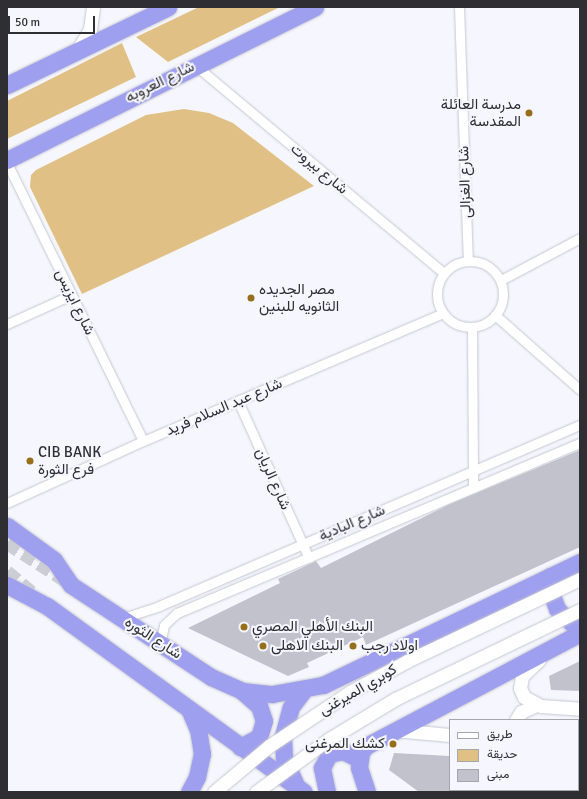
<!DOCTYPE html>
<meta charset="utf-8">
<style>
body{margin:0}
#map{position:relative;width:587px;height:799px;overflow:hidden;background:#f5f6fe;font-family:Signika,Vazirmatn,sans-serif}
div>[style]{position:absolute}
.green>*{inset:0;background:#e1c086}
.building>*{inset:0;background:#c2c2cc}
.secondary-tunnel>*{height:13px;margin-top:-6.5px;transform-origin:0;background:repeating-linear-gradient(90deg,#cdced5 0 13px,transparent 0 19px)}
.roads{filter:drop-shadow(0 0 1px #c6c7d0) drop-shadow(0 0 1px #c6c7d0)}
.street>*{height:9px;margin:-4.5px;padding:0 4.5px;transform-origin:4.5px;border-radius:4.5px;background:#fff}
.street>.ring{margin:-4.5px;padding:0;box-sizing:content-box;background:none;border:9px solid #fff;border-radius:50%}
.secondary>*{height:13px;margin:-6.5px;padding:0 6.5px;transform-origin:6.5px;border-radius:6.5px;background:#fff}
.highway>*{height:17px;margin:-8.5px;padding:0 8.5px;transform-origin:8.5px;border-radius:8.5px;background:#9f9fef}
.bridges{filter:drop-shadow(0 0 1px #c6c7d0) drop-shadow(0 0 1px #c6c7d0)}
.secondary-bridge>*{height:13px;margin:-6.5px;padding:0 6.5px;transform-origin:6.5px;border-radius:6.5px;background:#fff}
.dots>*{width:11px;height:11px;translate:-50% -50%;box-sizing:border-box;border:2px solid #f5f6fe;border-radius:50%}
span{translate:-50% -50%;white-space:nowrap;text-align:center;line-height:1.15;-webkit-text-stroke:4px #f5f6fe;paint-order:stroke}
.street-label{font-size:15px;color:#2f2f33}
.poi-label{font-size:15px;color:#2f2f33}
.right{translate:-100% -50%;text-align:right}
.left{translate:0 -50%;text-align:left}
.frame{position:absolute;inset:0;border:8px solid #2f2f33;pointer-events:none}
.legend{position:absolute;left:449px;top:719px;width:130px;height:72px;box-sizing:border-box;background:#f5f6fe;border:1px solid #a6a6ad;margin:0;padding:5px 7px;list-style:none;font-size:12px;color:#2f2f33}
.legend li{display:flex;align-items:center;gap:8px;height:20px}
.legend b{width:20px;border:1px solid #a6a6ad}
.scale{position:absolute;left:8px;top:16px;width:87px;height:18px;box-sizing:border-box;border:2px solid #2f2f33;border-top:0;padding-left:5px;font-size:12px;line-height:14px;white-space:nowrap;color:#2f2f33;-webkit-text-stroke:3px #f5f6fe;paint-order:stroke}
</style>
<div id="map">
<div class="green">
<div style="clip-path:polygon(199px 7px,280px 7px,168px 62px,136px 37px)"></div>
<div style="clip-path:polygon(122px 43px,136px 77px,7px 139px,7px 101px)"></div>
<div style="clip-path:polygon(184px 109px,209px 113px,233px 123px,314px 186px,82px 294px,30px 187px,31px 175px,36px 170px,146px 115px)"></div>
</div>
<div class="building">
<div style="clip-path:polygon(580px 450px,580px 547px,366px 645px,363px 637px,307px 663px,309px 667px,288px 676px,188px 628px,280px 583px,278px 579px,316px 561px,321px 568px,450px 504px)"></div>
<div style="clip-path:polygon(580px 661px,580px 691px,551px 690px,549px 676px)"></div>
<div style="clip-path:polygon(394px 753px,450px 756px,450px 792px,419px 792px,389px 770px)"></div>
</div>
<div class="secondary-tunnel">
<div style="left:7px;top:543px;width:70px;rotate:32.8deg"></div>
<div style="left:7px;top:571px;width:35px;rotate:40deg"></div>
</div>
<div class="roads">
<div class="street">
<div style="left:459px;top:7px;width:253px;rotate:88deg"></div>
<div style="left:195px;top:65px;width:324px;rotate:39.9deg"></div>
<div style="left:7px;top:163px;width:309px;rotate:63.9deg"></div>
<div class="ring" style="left:437px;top:261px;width:57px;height:57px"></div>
<div style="left:501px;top:280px;width:89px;rotate:-28deg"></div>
<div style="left:495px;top:315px;width:113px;rotate:41.4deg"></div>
<div style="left:7px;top:324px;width:70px;rotate:-24.4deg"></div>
<div style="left:472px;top:327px;width:161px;rotate:89.6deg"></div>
<div style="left:238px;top:401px;width:172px;rotate:65.7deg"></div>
<div style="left:7px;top:503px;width:149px;rotate:-24.5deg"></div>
<div style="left:143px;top:441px;width:326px;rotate:-23.1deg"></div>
<div style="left:123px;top:618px;width:38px;rotate:-18deg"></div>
<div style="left:159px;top:606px;width:458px;rotate:-23.3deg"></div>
<div style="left:160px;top:643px;width:18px;rotate:-77deg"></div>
<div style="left:164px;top:625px;width:18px;rotate:-43deg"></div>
<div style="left:177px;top:613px;width:437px;rotate:-22.9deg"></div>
</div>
<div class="secondary">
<div style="left:77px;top:51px;width:26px;rotate:-59deg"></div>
<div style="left:90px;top:29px;width:22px;rotate:-82deg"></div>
<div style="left:539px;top:660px;width:23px;rotate:137deg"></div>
<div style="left:522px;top:676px;width:12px;rotate:99deg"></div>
<div style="left:520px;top:688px;width:10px;rotate:66deg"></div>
<div style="left:524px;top:697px;width:19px;rotate:28deg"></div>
<div style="left:541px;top:706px;width:39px;rotate:4deg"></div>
<div style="left:516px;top:720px;width:9px;rotate:-58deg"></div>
<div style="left:521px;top:712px;width:17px;rotate:-25deg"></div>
<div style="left:394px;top:730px;width:56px;rotate:5.1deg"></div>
<div style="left:578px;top:739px;width:2px"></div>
</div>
<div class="highway">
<div style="left:7px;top:85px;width:179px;rotate:-25.8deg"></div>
<div style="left:7px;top:160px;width:344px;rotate:-26.4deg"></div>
<div style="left:7px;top:526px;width:58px;rotate:35.9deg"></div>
<div style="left:54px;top:560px;width:30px;rotate:56deg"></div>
<div style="left:71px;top:585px;width:168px;rotate:33.3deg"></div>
<div style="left:211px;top:677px;width:34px;rotate:24deg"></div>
<div style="left:242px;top:691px;width:30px;rotate:6deg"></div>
<div style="left:272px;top:694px;width:52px;rotate:-10deg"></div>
<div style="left:323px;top:685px;width:285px;rotate:-25.6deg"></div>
<div style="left:550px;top:576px;width:17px;rotate:87deg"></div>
<div style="left:551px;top:593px;width:17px;rotate:69deg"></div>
<div style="left:557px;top:609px;width:32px;rotate:44deg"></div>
<div style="left:7px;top:585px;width:45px;rotate:27.7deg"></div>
<div style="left:47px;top:606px;width:317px;rotate:35.9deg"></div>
<div style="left:240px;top:747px;width:21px;rotate:-28deg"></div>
<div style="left:259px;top:737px;width:17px;rotate:-73deg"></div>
<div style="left:264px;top:721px;width:16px;rotate:-108deg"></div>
<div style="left:259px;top:706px;width:23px;rotate:-139deg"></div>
<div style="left:295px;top:783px;width:27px;rotate:-114deg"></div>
<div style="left:284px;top:758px;width:22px;rotate:-93deg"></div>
<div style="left:283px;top:736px;width:30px;rotate:-75deg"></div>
<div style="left:291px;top:707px;width:20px;rotate:-53deg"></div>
<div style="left:189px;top:792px;width:17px;rotate:-62deg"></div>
<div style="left:197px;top:777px;width:24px;rotate:-78deg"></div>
<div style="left:202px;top:754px;width:24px;rotate:-99deg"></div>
<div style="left:198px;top:730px;width:21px;rotate:-113deg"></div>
<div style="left:327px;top:792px;width:25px;rotate:-102deg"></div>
<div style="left:322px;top:768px;width:16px;rotate:-63deg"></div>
<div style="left:329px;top:754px;width:14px;rotate:-12deg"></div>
<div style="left:343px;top:751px;width:18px;rotate:27deg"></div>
<div style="left:367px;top:792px;width:26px;rotate:-108deg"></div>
<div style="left:359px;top:767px;width:15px;rotate:-82deg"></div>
<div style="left:361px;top:752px;width:8px;rotate:-50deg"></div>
<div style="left:366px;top:746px;width:242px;rotate:-27.8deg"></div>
</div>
</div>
<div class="bridges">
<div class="secondary-bridge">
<div style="left:214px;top:792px;width:72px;rotate:-39.9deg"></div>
<div style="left:269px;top:746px;width:97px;rotate:-33.7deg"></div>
<div style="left:350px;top:692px;width:65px;rotate:-28.5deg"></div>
<div style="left:407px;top:661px;width:191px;rotate:-25.4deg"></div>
<div style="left:256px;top:792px;width:90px;rotate:-36deg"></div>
<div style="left:329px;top:739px;width:77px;rotate:-31.2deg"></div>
<div style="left:395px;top:699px;width:205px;rotate:-25.7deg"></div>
</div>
</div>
<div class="dots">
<div style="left:529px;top:113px;background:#976e19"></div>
<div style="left:251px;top:298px;background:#976e19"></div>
<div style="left:30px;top:461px;background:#976e19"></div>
<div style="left:244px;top:627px;background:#976e19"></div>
<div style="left:263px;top:646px;background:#976e19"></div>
<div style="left:353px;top:646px;background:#976e19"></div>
<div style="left:393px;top:744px;background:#976e19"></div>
</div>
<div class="street-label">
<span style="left:160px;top:82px;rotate:-26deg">شارع العروبه</span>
<span style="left:319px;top:169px;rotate:40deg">شارع بيروت</span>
<span style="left:465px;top:182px;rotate:-92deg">شارع الغزالى</span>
<span style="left:75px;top:302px;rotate:64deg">شارع ايزيس</span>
<span style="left:224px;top:407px;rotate:-23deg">شارع عبد السلام فريد</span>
<span style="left:273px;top:479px;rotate:66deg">شارع الريان</span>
<span style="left:352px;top:523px;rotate:-23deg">شارع البادية</span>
<span style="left:153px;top:638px;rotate:33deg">شارع الثوره</span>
<span style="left:358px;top:690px;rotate:-30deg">كوبري الميرغنى</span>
</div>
<div class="poi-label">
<span class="right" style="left:521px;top:113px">مدرسة العائلة<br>المقدسة</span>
<span class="left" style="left:259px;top:298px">مصر الجديده<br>الثانويه للبنين</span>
<span class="left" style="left:38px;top:461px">CIB BANK<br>فرع الثورة</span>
<span class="left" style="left:252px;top:627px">البنك الأهلي المصري</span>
<span class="left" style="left:271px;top:646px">البنك الاهلى</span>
<span class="left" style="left:361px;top:646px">اولاد رجب</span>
<span class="right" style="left:385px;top:744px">كشك المرغنى</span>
</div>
<div class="frame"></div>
<ul class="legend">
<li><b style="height:5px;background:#fff"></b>طريق</li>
<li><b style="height:11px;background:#e1c086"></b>حديقة</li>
<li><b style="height:11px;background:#c2c2cc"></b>مبنى</li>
</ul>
<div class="scale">50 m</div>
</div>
